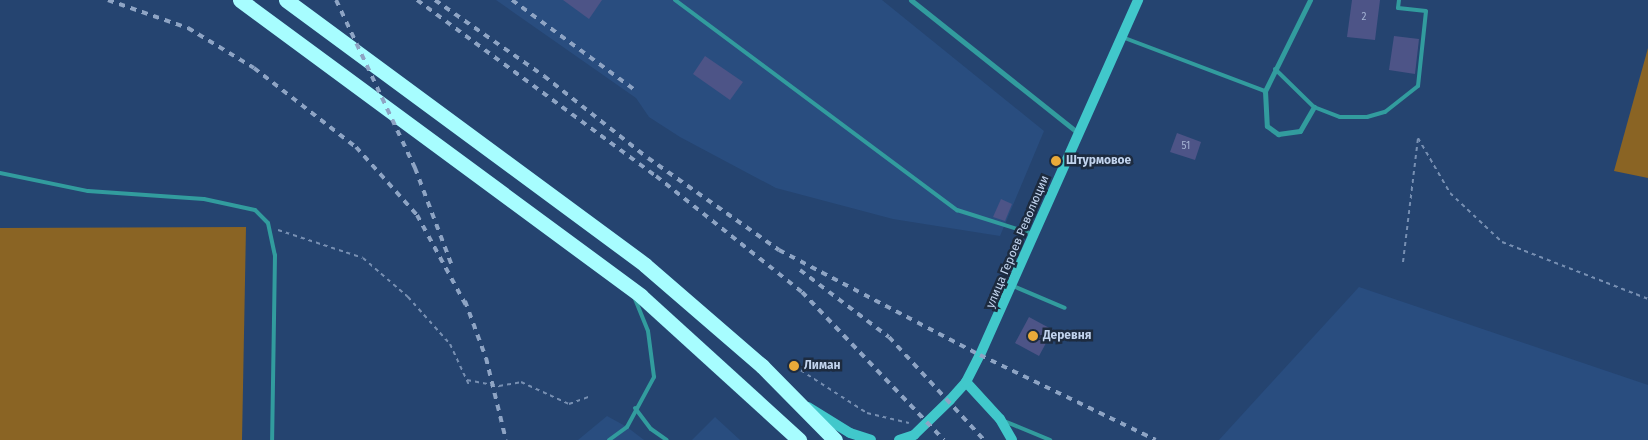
<!DOCTYPE html>
<meta charset="utf-8">
<style>
body{margin:0}
#map{position:relative;width:1648px;height:440px;overflow:hidden;background:#254470;font-family:"Fira Sans",sans-serif}
div>[style]{position:absolute}
.built>*{inset:0;background:#294d7f}
.green>*{inset:0;background:#8a6424}
.building>*{inset:0;background:#4d5487}
.path>*{height:2px;margin-top:-1px;transform-origin:0;background:repeating-linear-gradient(90deg,#778fb2 0 4px,transparent 0 8px)}
.lane>*{height:4px;margin:-2px;padding:0 2px;transform-origin:2px;border-radius:2px;background:#329c9e}
.street>*{height:5px;margin:-2.5px;padding:0 2.5px;transform-origin:2.5px;border-radius:2.5px;background:#329c9e}
.secondary>*{height:10px;margin:-5px;padding:0 5px;transform-origin:5px;border-radius:5px;background:#41c8cb}
.highway>*{height:15px;margin:-7.5px;padding:0 7.5px;transform-origin:7.5px;border-radius:7.5px;background:#a7fdff}
.rail>*{height:4px;margin-top:-2px;transform-origin:0;background:repeating-linear-gradient(90deg,#8ea4c4 0 6px,transparent 0 12px)}
.dots>*{width:14px;height:14px;translate:-50% -50%;box-sizing:border-box;border:2px solid #1d2b3f;border-radius:50%}
span{translate:-50% -50%;white-space:nowrap;text-align:center;line-height:1.15;-webkit-text-stroke:5px #1d2b3f;paint-order:stroke}
.number-label{font-size:10px;color:#a4b3d4}
.number-label span{-webkit-text-stroke-width:0}
.poi-label{font-size:12px;color:#c1d3ed;font-weight:700}
.left{translate:0 -50%;text-align:left}
.street-label{font-size:12px;color:#c1d3ed}
</style>
<div id="map">
<div class="built">
<div style="clip-path:polygon(496px 0,882px 0,1044px 131px,1000px 236px,893px 219px,776px 188px,680px 137px,649px 117px,636px 98px)"></div>
<div style="clip-path:polygon(1359px 287px,1648px 385px,1648px 440px,1219px 440px)"></div>
<div style="clip-path:polygon(607px 416px,627px 427px,644px 440px,578px 440px)"></div>
<div style="clip-path:polygon(715px 417px,740px 440px,692px 440px)"></div>
</div>
<div class="green">
<div style="clip-path:polygon(1648px 48px,1648px 178px,1614px 171px)"></div>
<div style="clip-path:polygon(246px 227px,242px 440px,0 440px,0 228px)"></div>
</div>
<div class="building">
<div style="clip-path:polygon(563px 0,602px 0,589px 19px)"></div>
<div style="clip-path:polygon(1352px 0,1380px 0,1375px 40px,1347px 37px)"></div>
<div style="clip-path:polygon(1394px 36px,1419px 39px,1415px 74px,1389px 70px)"></div>
<div style="clip-path:polygon(705px 56px,743px 82px,730px 100px,693px 74px)"></div>
<div style="clip-path:polygon(1177px 133px,1201px 142px,1195px 160px,1170px 152px)"></div>
<div style="clip-path:polygon(1001px 199px,1012px 204px,1005px 221px,993px 217px)"></div>
<div style="clip-path:polygon(1029px 317px,1053px 330px,1039px 356px,1015px 343px)"></div>
</div>
<div class="path">
<div style="left:278px;top:230px;width:89px;rotate:18.2deg"></div>
<div style="left:363px;top:258px;width:60px;rotate:40.9deg"></div>
<div style="left:408px;top:297px;width:63px;rotate:48.2deg"></div>
<div style="left:450px;top:344px;width:45px;rotate:65.1deg"></div>
<div style="left:1403px;top:262px;width:125px;rotate:-83.1deg"></div>
<div style="left:1418px;top:138px;width:64px;rotate:59.8deg"></div>
<div style="left:1450px;top:193px;width:71px;rotate:43.3deg"></div>
<div style="left:1502px;top:242px;width:157px;rotate:21.3deg"></div>
<div style="left:794px;top:366px;width:87px;rotate:32.8deg"></div>
<div style="left:867px;top:413px;width:43px;rotate:13.4deg"></div>
<div style="left:467px;top:380px;width:33px;rotate:11deg"></div>
<div style="left:499px;top:386px;width:22px;rotate:-10deg"></div>
<div style="left:521px;top:382px;width:53px;rotate:24.6deg"></div>
<div style="left:569px;top:404px;width:23px;rotate:-20deg"></div>
</div>
<div class="lane">
<div style="left:675px;top:0;width:352px;rotate:36.7deg"></div>
<div style="left:957px;top:210px;width:80px;rotate:17.5deg"></div>
<div style="left:1122px;top:37px;width:153px;rotate:20.7deg"></div>
<div style="left:1275px;top:69px;width:54px;rotate:44.3deg"></div>
<div style="left:1314px;top:107px;width:28px;rotate:21deg"></div>
<div style="left:1340px;top:117px;width:27px"></div>
<div style="left:1367px;top:117px;width:19px;rotate:-16deg"></div>
<div style="left:1385px;top:112px;width:42px;rotate:-38.2deg"></div>
<div style="left:1418px;top:86px;width:75px;rotate:-83.9deg"></div>
<div style="left:1426px;top:11px;width:28px;rotate:-174deg"></div>
<div style="left:1398px;top:8px;width:8px;rotate:-83deg"></div>
<div style="left:0;top:173px;width:90px;rotate:11.6deg"></div>
<div style="left:88px;top:191px;width:116px;rotate:3.9deg"></div>
<div style="left:204px;top:199px;width:52px;rotate:12.2deg"></div>
<div style="left:255px;top:210px;width:18px;rotate:45deg"></div>
<div style="left:268px;top:223px;width:33px;rotate:78deg"></div>
<div style="left:275px;top:255px;width:185px;rotate:90.9deg"></div>
<div style="left:1013px;top:286px;width:56px;rotate:22.9deg"></div>
<div style="left:635px;top:408px;width:26px;rotate:53deg"></div>
<div style="left:651px;top:429px;width:19px;rotate:35deg"></div>
<div style="left:1004px;top:421px;width:50px;rotate:22.4deg"></div>
<div style="left:609px;top:440px;width:22px;rotate:-36deg"></div>
<div style="left:627px;top:427px;width:57px;rotate:-61.6deg"></div>
<div style="left:654px;top:377px;width:46px;rotate:-97.4deg"></div>
<div style="left:648px;top:331px;width:37px;rotate:-112deg"></div>
</div>
<div class="street">
<div style="left:911px;top:0;width:213px;rotate:38.5deg"></div>
<div style="left:1310px;top:0;width:102px;rotate:116.3deg"></div>
<div style="left:1265px;top:91px;width:35px;rotate:87deg"></div>
<div style="left:1267px;top:126px;width:14px;rotate:36deg"></div>
<div style="left:1278px;top:134px;width:22px;rotate:-8deg"></div>
<div style="left:1300px;top:131px;width:28px;rotate:-60deg"></div>
</div>
<div class="secondary">
<div style="left:966px;top:382px;width:50px;rotate:47.4deg"></div>
<div style="left:1000px;top:419px;width:24px;rotate:60deg"></div>
<div style="left:808px;top:407px;width:49px;rotate:31.8deg"></div>
<div style="left:850px;top:433px;width:22px;rotate:18deg"></div>
<div style="left:899px;top:440px;width:16px;rotate:-18deg"></div>
<div style="left:914px;top:435px;width:50px;rotate:-44.2deg"></div>
<div style="left:950px;top:400px;width:24px;rotate:-48deg"></div>
<div style="left:966px;top:382px;width:30px;rotate:-63deg"></div>
<div style="left:980px;top:355px;width:389px;rotate:-66deg"></div>
</div>
<div class="highway">
<div style="left:240px;top:0;width:498px;rotate:36.4deg"></div>
<div style="left:641px;top:296px;width:214px;rotate:42.3deg"></div>
<div style="left:286px;top:0;width:446px;rotate:36.4deg"></div>
<div style="left:645px;top:265px;width:155px;rotate:40.8deg"></div>
<div style="left:762px;top:366px;width:104px;rotate:45.4deg"></div>
</div>
<div class="rail">
<div style="left:108px;top:0;width:85px;rotate:19.3deg"></div>
<div style="left:188px;top:28px;width:77px;rotate:31.2deg"></div>
<div style="left:254px;top:68px;width:129px;rotate:37.8deg"></div>
<div style="left:356px;top:147px;width:91px;rotate:48.1deg"></div>
<div style="left:417px;top:215px;width:105px;rotate:61.5deg"></div>
<div style="left:336px;top:0;width:186px;rotate:64.8deg"></div>
<div style="left:415px;top:168px;width:105px;rotate:69.3deg"></div>
<div style="left:417px;top:0;width:297px;rotate:36.4deg"></div>
<div style="left:656px;top:176px;width:186px;rotate:38.5deg"></div>
<div style="left:802px;top:292px;width:205px;rotate:46.2deg"></div>
<div style="left:435px;top:0;width:133px;rotate:34.9deg"></div>
<div style="left:544px;top:76px;width:132px;rotate:38.3deg"></div>
<div style="left:648px;top:158px;width:160px;rotate:35.1deg"></div>
<div style="left:779px;top:250px;width:227px;rotate:27.6deg"></div>
<div style="left:980px;top:355px;width:195px;rotate:25.8deg"></div>
<div style="left:512px;top:0;width:152px;rotate:36.2deg"></div>
<div style="left:800px;top:270px;width:111px;rotate:37deg"></div>
<div style="left:889px;top:337px;width:140px;rotate:47.3deg"></div>
<div style="left:465px;top:301px;width:61px;rotate:69.8deg"></div>
<div style="left:486px;top:358px;width:84px;rotate:76.3deg"></div>
</div>
<div class="dots">
<div style="left:1056px;top:161px;background:#eaaa39"></div>
<div style="left:1033px;top:336px;background:#eaaa39"></div>
<div style="left:794px;top:366px;background:#eaaa39"></div>
</div>
<div class="number-label">
<span style="left:1364px;top:18px">2</span>
<span style="left:1186px;top:147px">51</span>
</div>
<div class="poi-label">
<span class="left" style="left:1066px;top:161px">Штурмовое</span>
<span class="left" style="left:1043px;top:336px">Деревня</span>
<span class="left" style="left:804px;top:366px">Лиман</span>
</div>
<div class="street-label">
<span style="left:1018px;top:242px;rotate:-67deg">улица Героев Революции</span>
</div>
</div>
